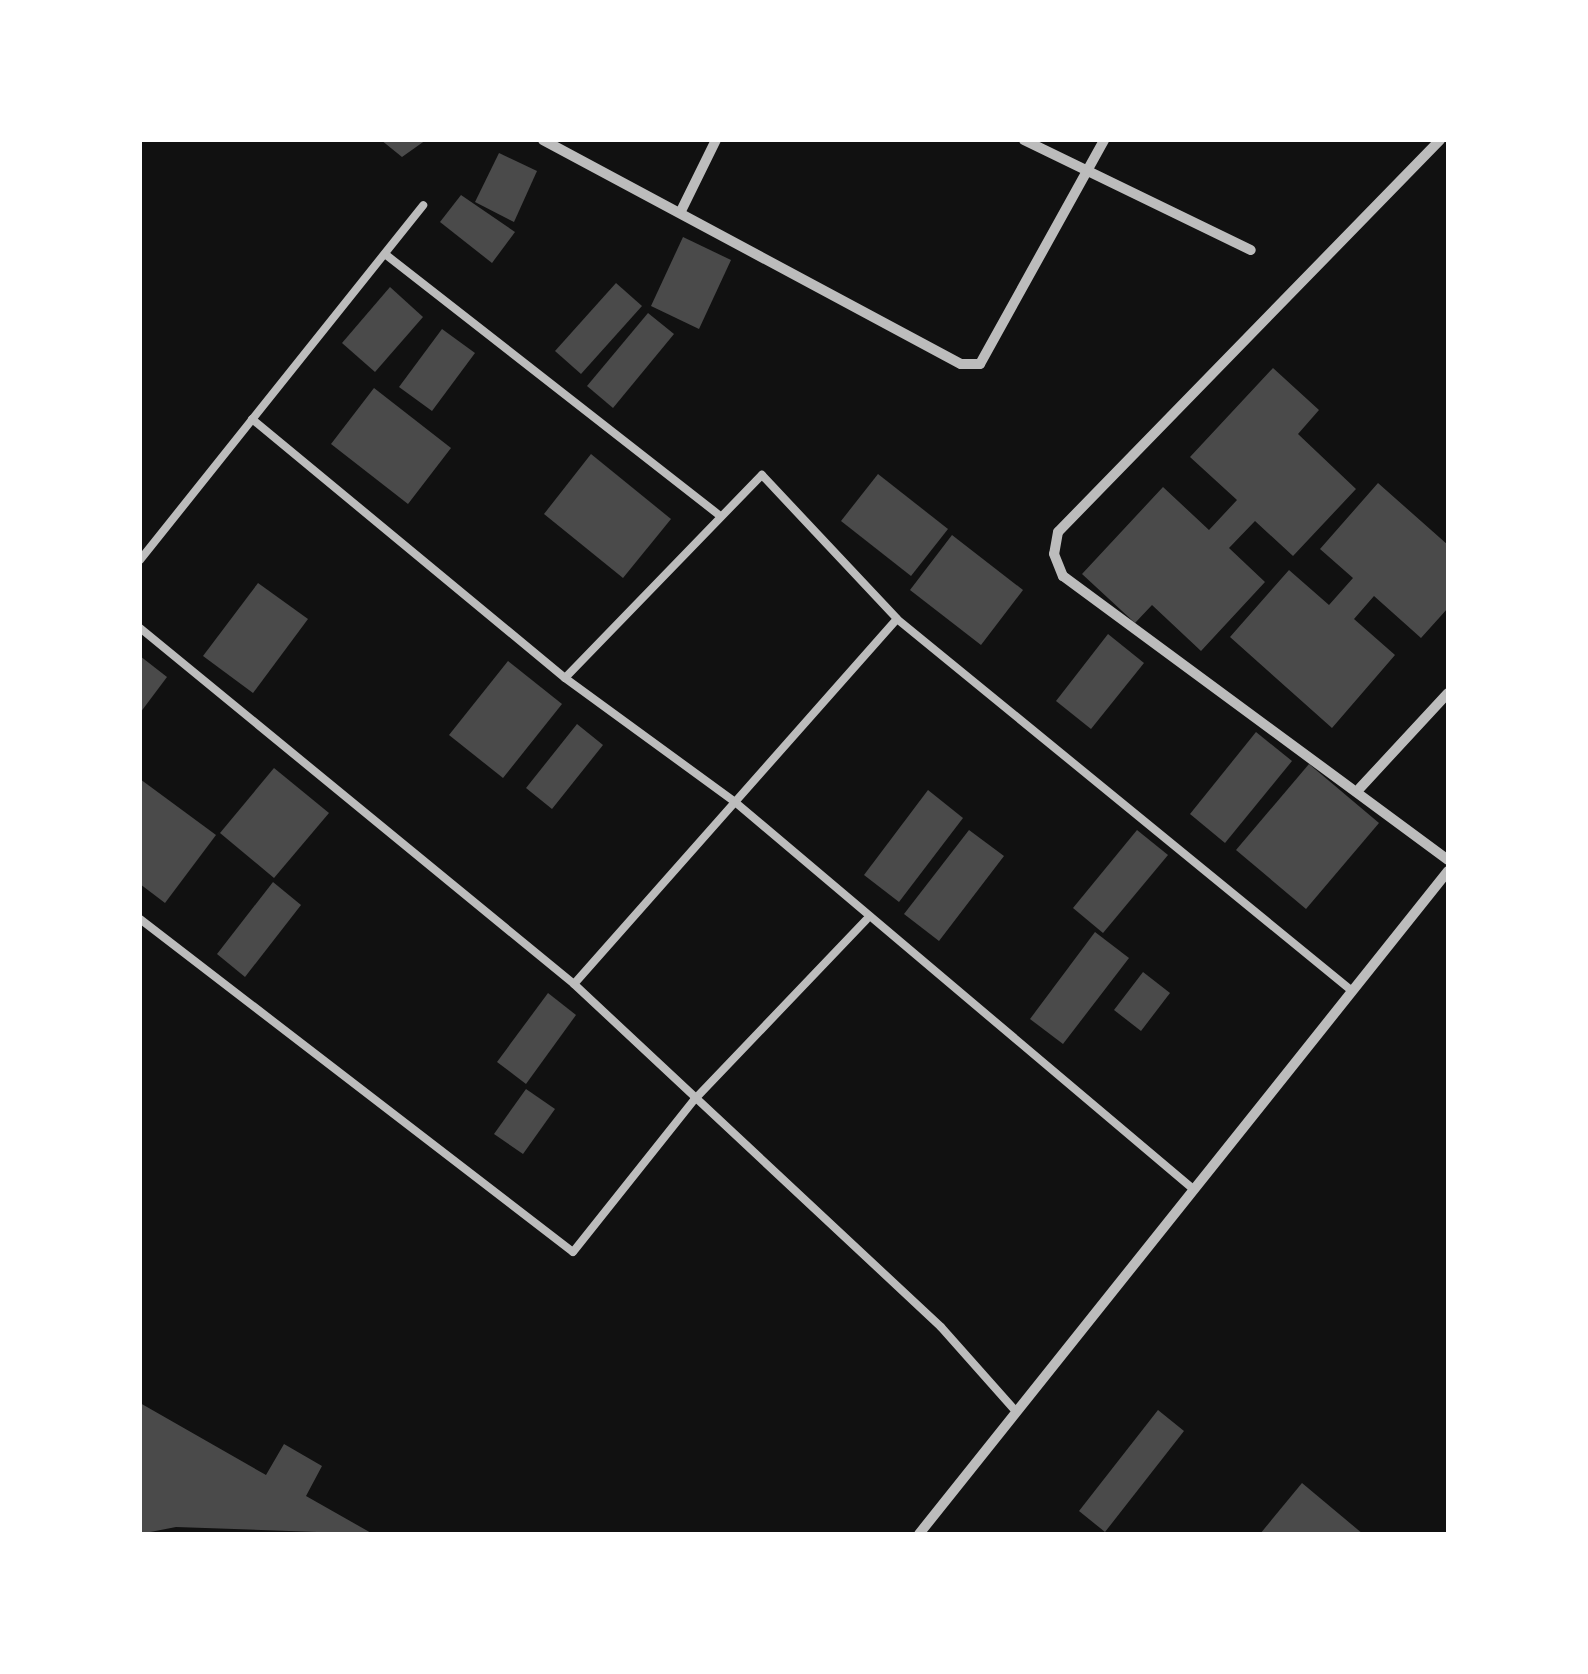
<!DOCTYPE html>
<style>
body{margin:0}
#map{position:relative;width:1588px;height:1674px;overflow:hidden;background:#111;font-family:"Playfair Display",serif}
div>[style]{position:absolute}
.building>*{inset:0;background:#4a4a4a}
.service>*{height:8px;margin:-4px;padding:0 4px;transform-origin:4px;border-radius:4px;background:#bcbcbc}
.minor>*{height:10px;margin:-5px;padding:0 5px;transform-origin:5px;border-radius:5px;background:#bcbcbc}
span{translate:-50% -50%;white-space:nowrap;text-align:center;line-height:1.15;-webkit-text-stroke:9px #fff;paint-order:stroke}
.frame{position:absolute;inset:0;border:142px solid #fff;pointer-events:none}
</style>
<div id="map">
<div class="building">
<div style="clip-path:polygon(381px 140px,426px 140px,402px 157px)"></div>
<div style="clip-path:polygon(499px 153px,537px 171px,514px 222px,475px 202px)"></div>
<div style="clip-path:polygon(461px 195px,515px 232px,492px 263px,440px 222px)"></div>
<div style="clip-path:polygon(683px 237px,731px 260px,699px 329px,651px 306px)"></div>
<div style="clip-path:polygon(616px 283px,642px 306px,581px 374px,555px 351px)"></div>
<div style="clip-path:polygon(390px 287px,423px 317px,375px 372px,342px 343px)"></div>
<div style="clip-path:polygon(648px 313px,674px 334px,613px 408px,587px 386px)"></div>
<div style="clip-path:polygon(442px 329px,475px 353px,432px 411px,399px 387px)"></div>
<div style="clip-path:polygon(1273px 368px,1319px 410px,1298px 434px,1356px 489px,1293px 556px,1255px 521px,1229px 548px,1265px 582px,1201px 651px,1152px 605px,1135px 623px,1082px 574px,1163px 487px,1209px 530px,1237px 500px,1190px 457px)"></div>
<div style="clip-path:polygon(374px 388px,451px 448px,408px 504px,331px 444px)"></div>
<div style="clip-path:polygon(591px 454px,671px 519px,623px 578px,544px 514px)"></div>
<div style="clip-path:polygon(878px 474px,948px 529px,911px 576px,841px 521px)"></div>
<div style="clip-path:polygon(1378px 483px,1448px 545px,1448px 608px,1421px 638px,1374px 596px,1354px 619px,1395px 655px,1332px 728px,1230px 637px,1289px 570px,1329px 605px,1353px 578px,1320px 549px)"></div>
<div style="clip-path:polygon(952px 535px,1023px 590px,981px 645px,910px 590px)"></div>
<div style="clip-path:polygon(258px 583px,308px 619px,253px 693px,203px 656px)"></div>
<div style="clip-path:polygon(1108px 634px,1144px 663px,1091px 729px,1056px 701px)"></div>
<div style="clip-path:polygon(140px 656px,167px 677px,140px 713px)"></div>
<div style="clip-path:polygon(508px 661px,562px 704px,503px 778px,449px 735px)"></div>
<div style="clip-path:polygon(577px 724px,603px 745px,552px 809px,526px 788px)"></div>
<div style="clip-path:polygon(1256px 732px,1292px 761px,1225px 843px,1190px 814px)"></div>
<div style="clip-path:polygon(1309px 764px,1379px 823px,1306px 909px,1236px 850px)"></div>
<div style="clip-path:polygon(274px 768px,329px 813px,274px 878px,220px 833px)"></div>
<div style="clip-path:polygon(140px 779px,216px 835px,165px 903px,140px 884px)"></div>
<div style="clip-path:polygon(928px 790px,963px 818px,899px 902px,864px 875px)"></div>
<div style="clip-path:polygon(969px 830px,1004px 856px,939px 941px,904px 914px)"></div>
<div style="clip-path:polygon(1137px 830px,1168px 855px,1103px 933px,1073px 908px)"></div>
<div style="clip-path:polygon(273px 882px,301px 905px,245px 977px,217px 954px)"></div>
<div style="clip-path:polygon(1095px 932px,1129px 958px,1063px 1044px,1030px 1019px)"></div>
<div style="clip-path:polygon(1143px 972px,1170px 993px,1141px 1031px,1114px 1010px)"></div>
<div style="clip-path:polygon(548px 993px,576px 1015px,526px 1084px,497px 1062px)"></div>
<div style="clip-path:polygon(526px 1089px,555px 1109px,523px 1154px,494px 1134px)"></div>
<div style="clip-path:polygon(140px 1403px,266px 1475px,284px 1444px,322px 1466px,306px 1496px,373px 1534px,176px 1527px,140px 1534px)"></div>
<div style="clip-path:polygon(1158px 1410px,1184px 1431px,1105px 1532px,1079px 1511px)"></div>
<div style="clip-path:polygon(1302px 1483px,1363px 1534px,1260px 1534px)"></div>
</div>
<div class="service">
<div style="left:385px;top:254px;width:424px;rotate:38deg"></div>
<div style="left:252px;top:419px;width:406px;rotate:39.6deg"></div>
<div style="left:565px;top:678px;width:210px;rotate:36.1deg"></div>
<div style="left:735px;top:802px;width:598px;rotate:40.19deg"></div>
<div style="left:140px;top:560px;width:454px;rotate:-51.4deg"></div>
<div style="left:140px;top:628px;width:561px;rotate:39.36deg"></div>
<div style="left:574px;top:984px;width:502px;rotate:43.06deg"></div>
<div style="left:941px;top:1327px;width:108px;rotate:48.4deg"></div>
<div style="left:565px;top:678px;width:283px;rotate:-45.9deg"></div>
<div style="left:762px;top:475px;width:197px;rotate:46.8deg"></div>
<div style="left:897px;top:619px;width:586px;rotate:39.26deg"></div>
<div style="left:140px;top:919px;width:546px;rotate:37.56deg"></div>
<div style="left:573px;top:1252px;width:194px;rotate:-51.5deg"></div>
<div style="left:694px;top:1100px;width:249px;rotate:-46.3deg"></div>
<div style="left:574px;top:984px;width:487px;rotate:-48.5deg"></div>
</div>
<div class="minor">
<div style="left:543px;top:140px;width:474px;rotate:28.2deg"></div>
<div style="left:961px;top:364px;width:19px"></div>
<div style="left:980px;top:364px;width:256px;rotate:-61deg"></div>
<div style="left:1024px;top:140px;width:252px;rotate:25.9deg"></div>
<div style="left:1440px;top:140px;width:547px;rotate:134.26deg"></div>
<div style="left:1058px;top:532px;width:22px;rotate:100deg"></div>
<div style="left:1054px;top:554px;width:24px;rotate:68deg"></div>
<div style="left:1063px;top:576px;width:478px;rotate:36.4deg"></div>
<div style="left:681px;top:211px;width:79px;rotate:-63.8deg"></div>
<div style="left:1360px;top:788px;width:129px;rotate:-47.2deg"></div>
<div style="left:919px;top:1534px;width:848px;rotate:-51.41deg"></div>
</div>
<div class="frame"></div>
</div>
